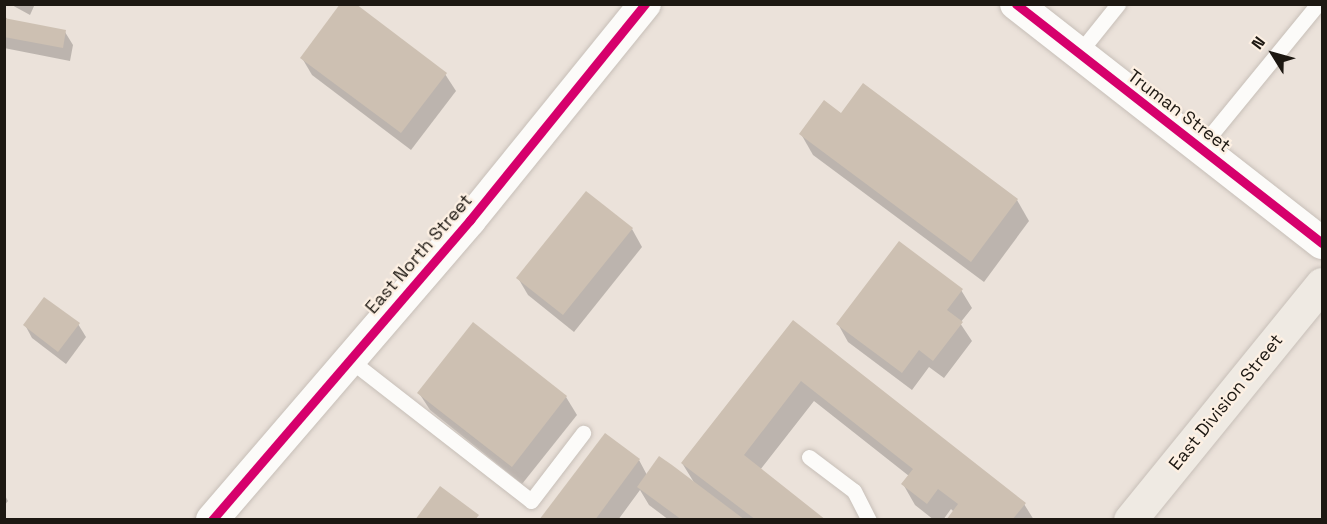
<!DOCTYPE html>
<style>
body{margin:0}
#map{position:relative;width:1327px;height:524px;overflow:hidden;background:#ebe2da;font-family:"Space Grotesk",sans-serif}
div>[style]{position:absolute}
.shadow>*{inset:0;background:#0003}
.building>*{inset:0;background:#cdc0b2}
.roads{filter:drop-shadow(0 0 2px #c7bfb8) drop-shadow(0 0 2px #c7bfb8)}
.lane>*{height:15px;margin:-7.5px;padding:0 7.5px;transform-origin:7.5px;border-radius:7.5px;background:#fcfbf9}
.street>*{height:32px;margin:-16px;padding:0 16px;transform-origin:16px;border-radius:16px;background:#fcfbf9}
.primary>*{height:33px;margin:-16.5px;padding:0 16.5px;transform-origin:16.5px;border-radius:16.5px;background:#efeae3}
.cycleway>*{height:9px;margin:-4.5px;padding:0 4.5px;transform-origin:4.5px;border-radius:4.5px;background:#d6006c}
span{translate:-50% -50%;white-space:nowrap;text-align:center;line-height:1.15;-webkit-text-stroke:4.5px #fdf0e3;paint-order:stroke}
.street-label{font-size:18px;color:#1d1812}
.frame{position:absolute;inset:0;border:6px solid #1d1812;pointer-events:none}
.north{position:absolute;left:1243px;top:24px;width:60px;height:60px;-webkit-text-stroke:4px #fdf0e3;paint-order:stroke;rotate:307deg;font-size:16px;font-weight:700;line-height:24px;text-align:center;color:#1d1812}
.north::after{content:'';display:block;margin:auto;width:21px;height:27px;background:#1d1812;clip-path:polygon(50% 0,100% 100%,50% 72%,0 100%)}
</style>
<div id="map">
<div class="shadow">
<div style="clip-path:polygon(10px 4px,35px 4px,30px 15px)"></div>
<div style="clip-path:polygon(4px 15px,8px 20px,65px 32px,73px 45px,70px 61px,4px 48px)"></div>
<div style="clip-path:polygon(302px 58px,445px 74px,456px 91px,411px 150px,312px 75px)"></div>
<div style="clip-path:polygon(842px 115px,1017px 200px,1029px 221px,984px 282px,813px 155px,801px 134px)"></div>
<div style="clip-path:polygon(632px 229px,642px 247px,574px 332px,528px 295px,518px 278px)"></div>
<div style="clip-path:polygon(961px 290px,972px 308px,960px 323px,972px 341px,944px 378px,929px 367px,912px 390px,848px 342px,838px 324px)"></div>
<div style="clip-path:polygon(793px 322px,1024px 504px,1034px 520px,948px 520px,954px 512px,951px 509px,943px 520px,934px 520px,915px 505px,903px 484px,909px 476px,814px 401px,760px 470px,823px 520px,669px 520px,649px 505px,640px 490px,618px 520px,541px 520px,639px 460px,647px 475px,695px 484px,682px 463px)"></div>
<div style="clip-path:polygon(78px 324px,86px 337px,66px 364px,32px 338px,25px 325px)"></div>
<div style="clip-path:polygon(474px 324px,566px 397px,577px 415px,522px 484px,430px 410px,419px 393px)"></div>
<div style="clip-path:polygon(4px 494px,8px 501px,4px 506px)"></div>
</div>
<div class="building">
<div style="clip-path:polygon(340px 4px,356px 4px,447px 73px,401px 133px,300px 58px)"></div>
<div style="clip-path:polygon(4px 18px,66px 30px,63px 48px,4px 37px)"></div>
<div style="clip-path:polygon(863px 83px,1018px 199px,971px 262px,799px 134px,824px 100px,841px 113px)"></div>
<div style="clip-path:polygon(586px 191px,633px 228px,563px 315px,516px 278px)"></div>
<div style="clip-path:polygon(899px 241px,963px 289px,947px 310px,963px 322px,933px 361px,919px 350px,902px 373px,836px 324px)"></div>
<div style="clip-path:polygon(44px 297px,80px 323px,58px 352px,23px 325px)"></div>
<div style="clip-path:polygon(793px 320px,1026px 503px,1012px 520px,946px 520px,958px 504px,938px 489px,927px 504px,901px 484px,913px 469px,801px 381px,744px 455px,826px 520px,756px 520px,681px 463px)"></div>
<div style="clip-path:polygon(473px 322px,567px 396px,512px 467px,417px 393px)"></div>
<div style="clip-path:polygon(605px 433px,640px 459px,595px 520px,539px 520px)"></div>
<div style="clip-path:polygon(659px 456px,672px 465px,745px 520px,682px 520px,637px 487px)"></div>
<div style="clip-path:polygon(440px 486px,479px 515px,475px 520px,415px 520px)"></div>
</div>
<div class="roads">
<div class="lane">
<div style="left:1078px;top:54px;width:64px;rotate:-51.3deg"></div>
<div style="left:1200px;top:148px;width:186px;rotate:-50.7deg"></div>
<div style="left:350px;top:360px;width:229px;rotate:37.9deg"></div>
<div style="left:531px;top:501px;width:86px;rotate:-52.6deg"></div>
<div style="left:809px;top:457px;width:56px;rotate:37.1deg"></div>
<div style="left:854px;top:491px;width:33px;rotate:63deg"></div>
</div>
<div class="street">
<div style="left:1016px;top:4px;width:388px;rotate:38deg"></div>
<div style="left:212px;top:520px;width:396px;rotate:-49.3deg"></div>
<div style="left:470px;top:220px;width:278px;rotate:-51deg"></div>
</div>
<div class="primary">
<div style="left:1130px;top:520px;width:304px;rotate:-50.9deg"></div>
</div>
</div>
<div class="cycleway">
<div style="left:1016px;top:4px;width:388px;rotate:38deg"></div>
<div style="left:212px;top:520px;width:396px;rotate:-49.3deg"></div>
<div style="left:470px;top:220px;width:278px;rotate:-51deg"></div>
</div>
<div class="street-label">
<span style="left:1179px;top:111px;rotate:37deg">Truman Street</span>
<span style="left:419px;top:254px;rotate:-49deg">East North Street</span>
<span style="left:1226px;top:402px;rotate:-51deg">East Division Street</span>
</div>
<div class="frame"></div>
<div class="north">N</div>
</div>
